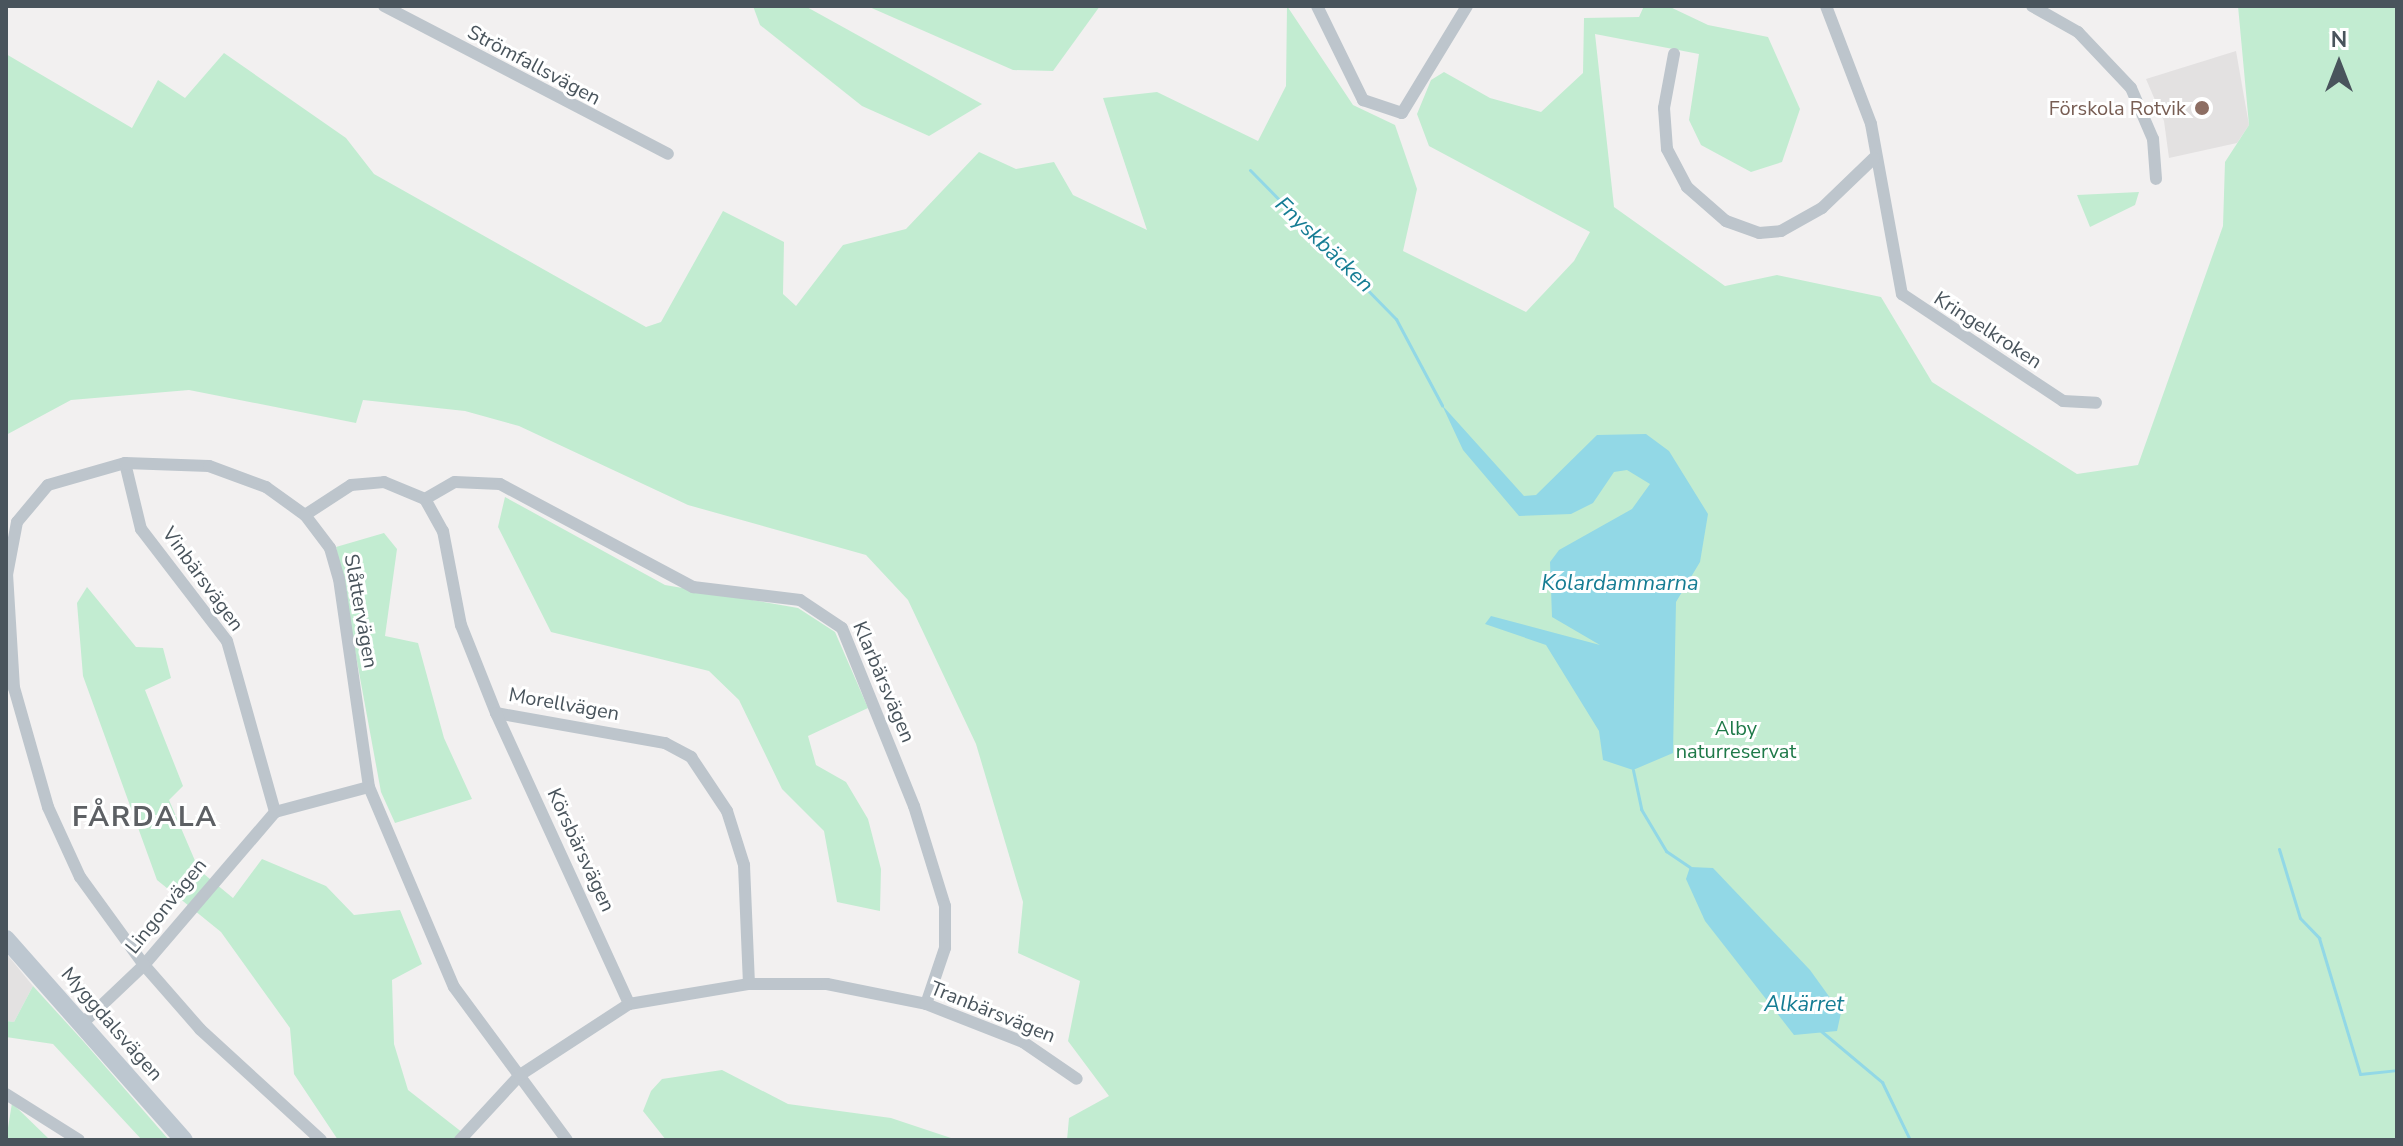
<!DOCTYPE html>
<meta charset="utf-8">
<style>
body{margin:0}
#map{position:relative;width:2403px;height:1146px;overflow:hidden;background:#f2f0f0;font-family:"Nunito Sans",sans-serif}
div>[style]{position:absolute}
.education>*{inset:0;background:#e3e1e1}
.green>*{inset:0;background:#c2ecd1}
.water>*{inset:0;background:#92d8e6}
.stream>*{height:3px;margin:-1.5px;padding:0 1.5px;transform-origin:1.5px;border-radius:1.5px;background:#92d8e6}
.street>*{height:12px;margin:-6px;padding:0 6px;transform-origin:6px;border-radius:6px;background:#bdc5cc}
.secondary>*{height:18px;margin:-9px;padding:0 9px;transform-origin:9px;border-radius:9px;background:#bdc7d0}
.dots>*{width:22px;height:22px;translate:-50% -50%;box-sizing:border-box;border:4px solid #fff;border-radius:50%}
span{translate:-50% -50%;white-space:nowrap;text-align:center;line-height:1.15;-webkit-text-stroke:6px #fff;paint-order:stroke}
.street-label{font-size:20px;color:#49545c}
.education-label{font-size:20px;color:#785e54}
.right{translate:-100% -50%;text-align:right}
.park-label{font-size:20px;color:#1e7948}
.water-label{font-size:22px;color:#167d94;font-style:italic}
.district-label{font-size:28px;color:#5d6064;font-weight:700;letter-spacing:2px}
.frame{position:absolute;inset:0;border:8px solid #49545c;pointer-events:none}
.north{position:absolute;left:2299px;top:24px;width:80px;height:80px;-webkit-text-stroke:6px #fff;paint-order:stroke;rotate:0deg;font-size:22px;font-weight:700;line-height:32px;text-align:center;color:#49545c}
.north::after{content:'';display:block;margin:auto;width:28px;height:36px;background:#49545c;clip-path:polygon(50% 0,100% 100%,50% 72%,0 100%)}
</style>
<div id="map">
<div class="education">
<div style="clip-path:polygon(2236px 51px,2249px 125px,2237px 143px,2169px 158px,2164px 121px,2146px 79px)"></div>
<div style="clip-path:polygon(6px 953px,33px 986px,14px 1022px,6px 1021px)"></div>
</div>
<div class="green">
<div style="clip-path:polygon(753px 6px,805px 6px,982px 104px,929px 136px,862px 106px,760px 25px)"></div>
<div style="clip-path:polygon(867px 6px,1100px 6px,1053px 71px,1013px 70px)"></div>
<div style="clip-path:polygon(1287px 6px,1353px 105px,1395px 125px,1417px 189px,1403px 251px,1526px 312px,1574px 261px,1590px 232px,1429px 146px,1417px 114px,1431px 80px,1444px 72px,1490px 98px,1541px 112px,1583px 73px,1584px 18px,1639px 17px,1644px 6px,1668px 6px,1708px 25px,1768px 37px,1800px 109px,1782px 162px,1751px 172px,1701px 145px,1689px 120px,1699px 54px,1595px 34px,1614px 207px,1725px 286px,1777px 275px,1881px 297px,1932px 382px,2077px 474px,2138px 465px,2223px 226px,2225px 162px,2249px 125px,2238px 6px,2397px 6px,2397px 1140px,1067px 1140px,1069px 1118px,1109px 1096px,1068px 1041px,1080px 981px,1018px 953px,1023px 902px,976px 744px,908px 600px,866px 555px,688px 505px,519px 426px,465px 411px,363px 400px,356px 423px,189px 390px,71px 400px,6px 435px,6px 54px,132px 128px,158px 80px,185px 98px,224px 53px,346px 138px,374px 174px,646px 327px,661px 322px,723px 211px,784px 242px,783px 294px,796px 306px,843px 245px,906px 229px,979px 152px,1016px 169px,1054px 162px,1073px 195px,1147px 230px,1103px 98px,1157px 92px,1258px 141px,1286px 86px)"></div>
<div style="clip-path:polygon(2139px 192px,2135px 205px,2090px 227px,2077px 195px)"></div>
<div style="clip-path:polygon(505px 497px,665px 585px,798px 608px,835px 632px,868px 708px,808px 736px,816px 765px,846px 782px,868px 819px,881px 869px,880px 911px,837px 902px,824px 831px,782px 789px,739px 700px,709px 671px,551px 632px,498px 527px)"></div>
<div style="clip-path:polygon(384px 533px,397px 549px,385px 636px,418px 643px,444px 738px,472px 799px,395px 823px,381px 792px,336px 547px)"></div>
<div style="clip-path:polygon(87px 587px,136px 647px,163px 648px,171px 678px,145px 690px,183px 786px,169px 800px,199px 870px,233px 898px,262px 859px,326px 886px,354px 915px,400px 910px,422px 964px,392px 980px,394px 1044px,408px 1090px,472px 1140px,338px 1140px,294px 1074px,290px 1028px,221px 932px,157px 880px,83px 676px,77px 603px)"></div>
<div style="clip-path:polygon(33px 986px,84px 1042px,169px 1140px,142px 1140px,53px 1044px,6px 1037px,6px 1021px,14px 1022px)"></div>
<div style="clip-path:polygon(722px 1070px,788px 1104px,891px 1118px,957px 1140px,666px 1140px,643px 1111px,651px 1091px,662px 1079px)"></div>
<div style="clip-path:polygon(12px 1103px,50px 1140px,6px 1140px)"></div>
</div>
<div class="water">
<div style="clip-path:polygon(1442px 405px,1524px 496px,1536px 495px,1597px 435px,1646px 434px,1669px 451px,1708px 514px,1700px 562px,1676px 602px,1673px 753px,1633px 770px,1603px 760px,1599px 731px,1546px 645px,1485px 624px,1491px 616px,1600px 645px,1552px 617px,1550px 562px,1559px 550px,1632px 509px,1650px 484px,1627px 470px,1614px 472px,1593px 503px,1571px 514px,1519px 516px,1463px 450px)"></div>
<div style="clip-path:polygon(1690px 867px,1713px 868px,1810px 970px,1841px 1013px,1837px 1031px,1794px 1035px,1705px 921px,1686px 879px)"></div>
</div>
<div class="stream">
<div style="left:1250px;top:170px;width:209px;rotate:45.6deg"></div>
<div style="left:1396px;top:319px;width:98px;rotate:61.9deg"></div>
<div style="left:1633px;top:770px;width:40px;rotate:78deg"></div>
<div style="left:1641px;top:809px;width:49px;rotate:59.2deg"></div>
<div style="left:1666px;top:851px;width:29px;rotate:34deg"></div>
<div style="left:2279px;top:849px;width:72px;rotate:73.1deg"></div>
<div style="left:2300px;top:918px;width:28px;rotate:46deg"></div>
<div style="left:2319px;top:938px;width:142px;rotate:73.2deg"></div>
<div style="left:2360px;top:1074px;width:37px;rotate:-6deg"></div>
<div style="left:1821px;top:1031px;width:80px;rotate:39.9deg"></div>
<div style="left:1882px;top:1082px;width:64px;rotate:64.2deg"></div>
</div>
<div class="street">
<div style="left:384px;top:6px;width:320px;rotate:27.5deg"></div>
<div style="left:1317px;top:6px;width:105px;rotate:63.9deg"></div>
<div style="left:1363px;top:100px;width:41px;rotate:18.4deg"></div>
<div style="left:1402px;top:113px;width:125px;rotate:-58.7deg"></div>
<div style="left:1826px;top:6px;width:126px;rotate:69.1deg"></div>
<div style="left:1871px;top:124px;width:173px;rotate:79.7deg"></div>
<div style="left:1902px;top:294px;width:193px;rotate:33.6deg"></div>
<div style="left:2063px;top:401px;width:33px;rotate:3deg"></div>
<div style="left:2032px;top:6px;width:53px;rotate:29.5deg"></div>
<div style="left:2078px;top:32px;width:77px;rotate:46.6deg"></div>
<div style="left:2131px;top:88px;width:56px;rotate:66.7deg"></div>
<div style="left:2153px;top:139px;width:40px;rotate:85.7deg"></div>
<div style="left:1674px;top:54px;width:55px;rotate:100.5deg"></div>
<div style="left:1664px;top:108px;width:41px;rotate:85.8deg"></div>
<div style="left:1667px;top:149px;width:43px;rotate:62.2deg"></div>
<div style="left:1687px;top:187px;width:52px;rotate:41.1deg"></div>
<div style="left:1726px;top:221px;width:35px;rotate:20deg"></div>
<div style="left:1759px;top:233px;width:22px;rotate:-5deg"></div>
<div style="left:1781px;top:231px;width:47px;rotate:-29.3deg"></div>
<div style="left:1822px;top:208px;width:72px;rotate:-43.9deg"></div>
<div style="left:125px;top:463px;width:68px;rotate:76.4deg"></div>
<div style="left:141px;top:529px;width:141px;rotate:52.5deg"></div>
<div style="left:227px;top:641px;width:178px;rotate:74.3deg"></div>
<div style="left:425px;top:499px;width:34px;rotate:-30deg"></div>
<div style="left:455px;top:482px;width:45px;rotate:2.5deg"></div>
<div style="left:500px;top:484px;width:219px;rotate:28.1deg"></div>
<div style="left:693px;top:587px;width:108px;rotate:6.9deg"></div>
<div style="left:800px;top:600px;width:50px;rotate:33.7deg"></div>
<div style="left:842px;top:628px;width:192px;rotate:68deg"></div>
<div style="left:914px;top:806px;width:105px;rotate:72.8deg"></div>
<div style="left:945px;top:906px;width:42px;rotate:90deg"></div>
<div style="left:945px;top:948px;width:59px;rotate:108.7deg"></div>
<div style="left:305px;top:515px;width:55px;rotate:-33.1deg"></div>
<div style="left:351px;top:485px;width:33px;rotate:-5deg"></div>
<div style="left:384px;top:482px;width:44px;rotate:22.5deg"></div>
<div style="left:425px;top:499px;width:37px;rotate:61deg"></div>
<div style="left:443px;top:531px;width:96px;rotate:79.2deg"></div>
<div style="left:461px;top:625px;width:95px;rotate:68.3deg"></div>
<div style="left:496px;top:713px;width:172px;rotate:10.1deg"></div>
<div style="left:665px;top:743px;width:30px;rotate:28deg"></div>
<div style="left:691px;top:757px;width:65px;rotate:56.3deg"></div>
<div style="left:727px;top:811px;width:57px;rotate:72.5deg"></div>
<div style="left:744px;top:865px;width:119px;rotate:87.6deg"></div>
<div style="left:496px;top:713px;width:320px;rotate:65.4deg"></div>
<div style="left:84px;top:1022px;width:83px;rotate:-43.5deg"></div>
<div style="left:144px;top:965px;width:201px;rotate:-49.4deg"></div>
<div style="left:275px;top:812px;width:97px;rotate:-14.9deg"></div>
<div style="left:6px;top:1094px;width:86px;rotate:32.2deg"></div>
<div style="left:321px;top:1140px;width:164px;rotate:-137.5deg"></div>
<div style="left:200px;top:1029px;width:85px;rotate:-131.2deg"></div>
<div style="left:144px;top:965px;width:109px;rotate:-126deg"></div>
<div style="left:80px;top:877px;width:77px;rotate:-114.6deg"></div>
<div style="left:48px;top:807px;width:124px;rotate:-105.9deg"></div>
<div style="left:14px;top:688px;width:113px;rotate:-93.5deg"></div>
<div style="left:7px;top:575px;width:54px;rotate:-79.3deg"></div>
<div style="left:17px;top:522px;width:48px;rotate:-50deg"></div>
<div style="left:48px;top:485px;width:80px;rotate:-15.9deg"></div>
<div style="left:125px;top:463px;width:84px;rotate:2deg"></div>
<div style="left:209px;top:466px;width:61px;rotate:20.2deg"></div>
<div style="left:266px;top:487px;width:48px;rotate:35.7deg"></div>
<div style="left:305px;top:515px;width:41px;rotate:52.9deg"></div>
<div style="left:330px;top:548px;width:32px;rotate:74deg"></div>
<div style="left:339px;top:579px;width:210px;rotate:81.8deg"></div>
<div style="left:369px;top:787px;width:217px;rotate:67deg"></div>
<div style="left:454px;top:987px;width:190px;rotate:53.6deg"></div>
<div style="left:460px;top:1140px;width:88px;rotate:-47.3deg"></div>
<div style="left:520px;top:1075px;width:130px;rotate:-33.1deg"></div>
<div style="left:629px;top:1004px;width:122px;rotate:-9.5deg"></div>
<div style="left:749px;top:984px;width:78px"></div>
<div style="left:827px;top:984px;width:101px;rotate:11.4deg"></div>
<div style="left:926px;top:1004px;width:104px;rotate:21.4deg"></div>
<div style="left:1023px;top:1042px;width:65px;rotate:34.4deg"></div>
</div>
<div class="secondary">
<div style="left:6px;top:939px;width:268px;rotate:48.5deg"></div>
</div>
<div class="dots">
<div style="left:2202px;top:108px;background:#8d6e63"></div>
</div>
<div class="street-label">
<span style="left:534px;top:65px;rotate:28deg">Strömfallsvägen</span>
<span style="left:1988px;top:330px;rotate:33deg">Kringelkroken</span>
<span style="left:203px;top:579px;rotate:54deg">Vinbärsvägen</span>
<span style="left:361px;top:611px;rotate:80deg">Slåttervägen</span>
<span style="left:884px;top:682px;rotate:67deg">Klarbärsvägen</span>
<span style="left:564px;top:704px;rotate:10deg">Morellvägen</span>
<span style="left:581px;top:850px;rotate:65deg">Körsbärsvägen</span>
<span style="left:166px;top:906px;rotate:-51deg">Lingonvägen</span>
<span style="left:993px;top:1012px;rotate:22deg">Tranbärsvägen</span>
<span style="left:112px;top:1024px;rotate:49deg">Myggdalsvägen</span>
</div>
<div class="education-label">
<span class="right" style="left:2186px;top:108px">Förskola Rotvik</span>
</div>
<div class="park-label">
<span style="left:1736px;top:740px">Alby<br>naturreservat</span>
</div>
<div class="water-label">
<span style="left:1324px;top:245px;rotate:44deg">Fnyskbäcken</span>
<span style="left:1620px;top:584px">Kolardammarna</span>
<span style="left:1804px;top:1005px">Alkärret</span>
</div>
<div class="district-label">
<span style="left:145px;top:817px">FÅRDALA</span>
</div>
<div class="frame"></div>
<div class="north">N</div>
</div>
